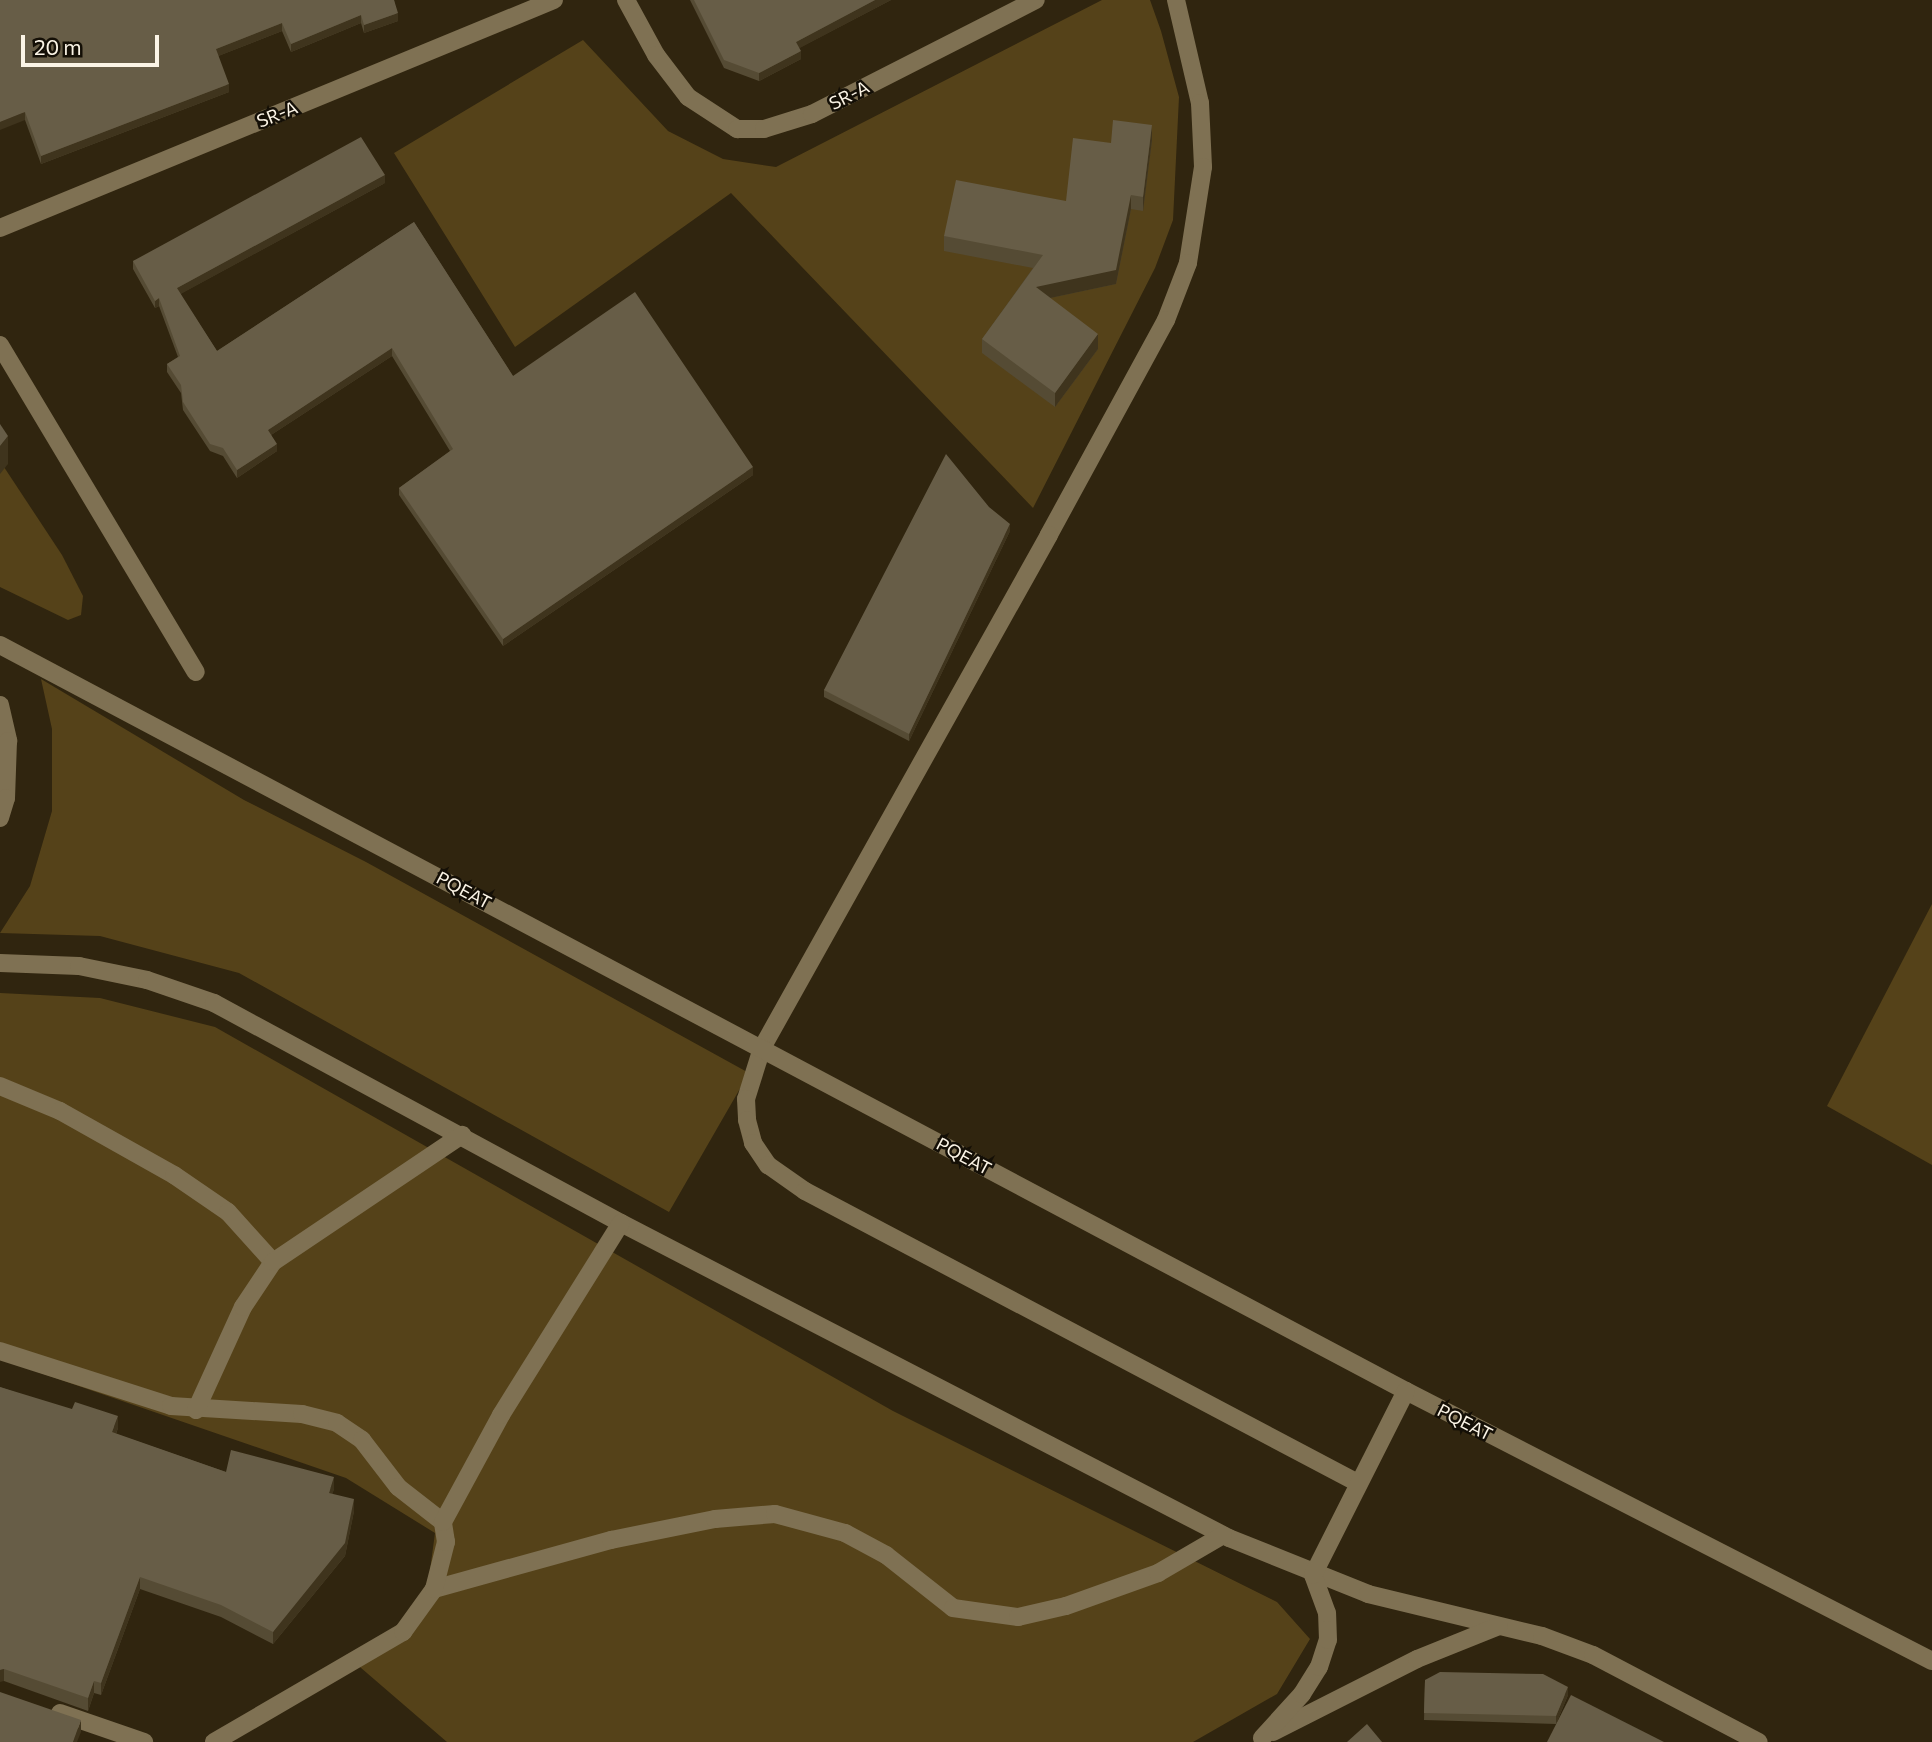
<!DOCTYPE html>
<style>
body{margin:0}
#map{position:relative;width:1932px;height:1742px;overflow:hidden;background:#30250f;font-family:Commissioner,sans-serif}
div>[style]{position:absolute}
.green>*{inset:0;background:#554219}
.minor>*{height:18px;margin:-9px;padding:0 9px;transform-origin:9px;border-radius:9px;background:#7f7153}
.wall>*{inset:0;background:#554b34}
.shaded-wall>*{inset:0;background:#3f341d}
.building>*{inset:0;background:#675d47}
span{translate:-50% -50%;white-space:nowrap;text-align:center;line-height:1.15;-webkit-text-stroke:5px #140f06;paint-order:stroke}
.street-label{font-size:18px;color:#fbf4e6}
.scale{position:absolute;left:21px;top:35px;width:138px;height:32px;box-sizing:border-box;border:4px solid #fbf4e6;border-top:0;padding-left:9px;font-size:21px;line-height:24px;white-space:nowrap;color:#fbf4e6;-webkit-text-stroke:5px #140f06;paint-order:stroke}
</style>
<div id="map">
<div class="green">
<div style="clip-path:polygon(1102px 0,1150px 0,1161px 31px,1179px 97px,1173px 220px,1155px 268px,1033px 508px,731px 193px,515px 347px,394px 153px,583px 40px,668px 131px,723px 159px,776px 167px)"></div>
<div style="clip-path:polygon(0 461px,62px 555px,83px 596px,81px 615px,68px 620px,0 587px)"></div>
<div style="clip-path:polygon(41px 679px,244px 800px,366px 862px,749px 1073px,669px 1212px,239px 973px,100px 936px,0 933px,30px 886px,52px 811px,52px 729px)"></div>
<div style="clip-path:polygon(1932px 904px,1932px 1165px,1827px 1106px)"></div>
<div style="clip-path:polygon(0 993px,100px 998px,215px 1027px,893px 1411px,1277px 1602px,1310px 1639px,1277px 1694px,1193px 1742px,447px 1742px,346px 1655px,395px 1633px,428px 1585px,435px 1533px,346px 1478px,0 1359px)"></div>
</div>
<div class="minor">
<div style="left:626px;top:0;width:63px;rotate:61.4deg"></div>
<div style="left:656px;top:55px;width:53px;rotate:52.7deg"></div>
<div style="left:688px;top:97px;width:59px;rotate:33.1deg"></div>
<div style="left:737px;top:129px;width:27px"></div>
<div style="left:764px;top:129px;width:50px;rotate:-17.4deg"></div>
<div style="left:812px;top:114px;width:251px;rotate:-27deg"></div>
<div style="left:1176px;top:0;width:106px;rotate:76.9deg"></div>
<div style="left:1200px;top:103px;width:64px;rotate:87.3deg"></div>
<div style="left:1203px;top:167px;width:97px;rotate:98.9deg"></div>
<div style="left:1188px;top:263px;width:61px;rotate:111.1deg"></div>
<div style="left:1166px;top:320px;width:245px;rotate:118.6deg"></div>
<div style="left:1049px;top:535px;width:588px;rotate:119.23deg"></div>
<div style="left:762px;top:1048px;width:53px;rotate:107.4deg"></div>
<div style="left:746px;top:1099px;width:21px;rotate:87deg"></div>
<div style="left:747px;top:1120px;width:24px;rotate:75deg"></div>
<div style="left:753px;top:1143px;width:27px;rotate:56deg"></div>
<div style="left:768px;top:1165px;width:45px;rotate:35.1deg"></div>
<div style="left:805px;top:1191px;width:625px;rotate:27.84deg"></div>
<div style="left:0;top:228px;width:599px;rotate:-22.37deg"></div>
<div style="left:0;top:345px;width:381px;rotate:59.1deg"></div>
<div style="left:0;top:645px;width:1592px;rotate:27.95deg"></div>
<div style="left:1406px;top:1391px;width:591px;rotate:27.17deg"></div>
<div style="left:0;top:705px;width:37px;rotate:77deg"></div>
<div style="left:8px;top:741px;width:57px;rotate:92deg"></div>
<div style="left:6px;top:798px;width:21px;rotate:107deg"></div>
<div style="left:0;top:963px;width:79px;rotate:2.2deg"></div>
<div style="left:79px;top:966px;width:69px;rotate:11.6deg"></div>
<div style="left:147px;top:980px;width:71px;rotate:18.9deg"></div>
<div style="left:214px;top:1003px;width:463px;rotate:28.4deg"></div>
<div style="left:621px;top:1223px;width:685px;rotate:27.39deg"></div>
<div style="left:1229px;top:1538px;width:150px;rotate:21.9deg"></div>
<div style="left:1368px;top:1594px;width:179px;rotate:13.6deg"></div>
<div style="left:1542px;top:1636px;width:54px;rotate:20.4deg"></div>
<div style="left:1593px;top:1655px;width:187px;rotate:27.7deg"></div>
<div style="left:0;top:1086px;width:65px;rotate:22.6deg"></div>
<div style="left:60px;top:1111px;width:131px;rotate:29.3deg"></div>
<div style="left:174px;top:1175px;width:65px;rotate:34.4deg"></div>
<div style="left:228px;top:1212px;width:67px;rotate:48deg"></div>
<div style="left:0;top:1351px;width:180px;rotate:17.8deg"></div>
<div style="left:171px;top:1406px;width:131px;rotate:3.5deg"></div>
<div style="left:302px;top:1414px;width:36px;rotate:14deg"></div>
<div style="left:337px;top:1423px;width:30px;rotate:34deg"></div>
<div style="left:362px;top:1440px;width:59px;rotate:52.5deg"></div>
<div style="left:398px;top:1487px;width:57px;rotate:37.9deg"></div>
<div style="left:196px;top:1410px;width:113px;rotate:-65.5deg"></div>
<div style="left:243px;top:1307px;width:54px;rotate:-56.3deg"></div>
<div style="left:273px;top:1262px;width:228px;rotate:-33.9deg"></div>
<div style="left:434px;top:1589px;width:184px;rotate:-15.5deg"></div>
<div style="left:611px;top:1540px;width:106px;rotate:-11.4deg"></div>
<div style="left:715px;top:1519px;width:60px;rotate:-4.8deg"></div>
<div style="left:775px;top:1514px;width:73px;rotate:15.2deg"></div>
<div style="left:845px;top:1533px;width:47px;rotate:28.2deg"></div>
<div style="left:886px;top:1555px;width:85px;rotate:38.3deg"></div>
<div style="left:953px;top:1608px;width:66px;rotate:7.9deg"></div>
<div style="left:1018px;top:1617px;width:49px;rotate:-12.9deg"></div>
<div style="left:1066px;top:1606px;width:98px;rotate:-19.7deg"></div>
<div style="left:1158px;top:1573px;width:75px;rotate:-30.3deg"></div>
<div style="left:60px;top:1713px;width:89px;rotate:19deg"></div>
<div style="left:1273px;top:1732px;width:161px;rotate:-26.9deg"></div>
<div style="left:1417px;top:1659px;width:88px;rotate:-21.9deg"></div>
<div style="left:1262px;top:1738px;width:59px;rotate:-47.7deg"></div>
<div style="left:1302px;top:1694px;width:32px;rotate:-58deg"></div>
<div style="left:1319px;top:1667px;width:28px;rotate:-72deg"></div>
<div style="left:1328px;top:1640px;width:27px;rotate:-92deg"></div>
<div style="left:1327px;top:1613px;width:40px;rotate:-110.2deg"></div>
<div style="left:1313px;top:1575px;width:206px;rotate:-63.2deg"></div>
<div style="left:214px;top:1742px;width:219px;rotate:-30.2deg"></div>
<div style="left:403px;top:1632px;width:53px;rotate:-54.2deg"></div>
<div style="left:434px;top:1589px;width:49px;rotate:-75.7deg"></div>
<div style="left:446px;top:1542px;width:20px;rotate:-99deg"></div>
<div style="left:443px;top:1522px;width:122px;rotate:-61.5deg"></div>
<div style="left:501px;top:1415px;width:226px;rotate:-58deg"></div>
</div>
<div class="wall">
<div style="clip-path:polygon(0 0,394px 0,398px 21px,364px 33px,361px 23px,291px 52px,282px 31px,218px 56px,229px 92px,41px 164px,25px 120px)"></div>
<div style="clip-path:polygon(690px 0,891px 0,799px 48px,801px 59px,759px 81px,724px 68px)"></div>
<div style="clip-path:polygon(1152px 140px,1143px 211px,1131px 209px,1116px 284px,1050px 298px,1098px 349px,1055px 407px,982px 353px,982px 339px,1033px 268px,944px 251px,944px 236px,1066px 201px,1111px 143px)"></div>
<div style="clip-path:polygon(385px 183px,180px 294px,217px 351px,414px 222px,513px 376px,753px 475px,503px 646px,399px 495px,399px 488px,450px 451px,392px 356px,271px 435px,277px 451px,237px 478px,223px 456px,210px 451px,183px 410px,181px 393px,167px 372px,167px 364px,178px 357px,159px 306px,155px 308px,133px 269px,133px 261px)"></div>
<div style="clip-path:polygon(1010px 531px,909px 741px,824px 697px,824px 690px)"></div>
<div style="clip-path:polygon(0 1387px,118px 1428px,116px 1434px,226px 1472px,334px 1489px,332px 1494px,354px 1511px,345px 1556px,273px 1644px,221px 1617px,140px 1589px,101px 1695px,94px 1693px,88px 1711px,4px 1681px)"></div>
<div style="clip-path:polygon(1425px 1680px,1568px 1695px,1556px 1724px,1424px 1720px)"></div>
</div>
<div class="shaded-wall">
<div style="clip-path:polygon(875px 0,891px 0,796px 50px,796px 42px)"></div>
<div style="clip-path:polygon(398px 13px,398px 21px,364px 33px,364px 25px)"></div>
<div style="clip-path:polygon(361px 15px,361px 23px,291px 52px,291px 44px)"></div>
<div style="clip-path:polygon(282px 23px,282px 31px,216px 57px,216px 49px)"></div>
<div style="clip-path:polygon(801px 51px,801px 59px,759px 81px,759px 73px)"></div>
<div style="clip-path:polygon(229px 84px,229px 92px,41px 164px,41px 156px)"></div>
<div style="clip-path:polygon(25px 112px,25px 120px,0 130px,0 122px)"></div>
<div style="clip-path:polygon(1152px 125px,1152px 140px,1143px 211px,1143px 197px)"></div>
<div style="clip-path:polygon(385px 175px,385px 183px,177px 296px,177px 288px)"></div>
<div style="clip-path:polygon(1131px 195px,1131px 209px,1116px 284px,1036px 301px,1036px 287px)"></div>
<div style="clip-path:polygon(159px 298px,159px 306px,155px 308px,155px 301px)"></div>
<div style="clip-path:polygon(1098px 334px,1098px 349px,1055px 407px,1055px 393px)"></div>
<div style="clip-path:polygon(392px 348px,392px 356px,268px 437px,268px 430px)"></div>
<div style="clip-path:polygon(8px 436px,8px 464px,0 474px,0 446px)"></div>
<div style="clip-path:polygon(277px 444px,277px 451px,237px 478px,237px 470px)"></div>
<div style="clip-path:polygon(753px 467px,753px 475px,503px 646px,503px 639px)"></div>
<div style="clip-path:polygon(1010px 524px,1010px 531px,909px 741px,909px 734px)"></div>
<div style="clip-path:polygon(118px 1416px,118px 1428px,112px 1444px,112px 1432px)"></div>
<div style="clip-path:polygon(334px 1477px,334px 1489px,329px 1506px,329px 1493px)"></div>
<div style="clip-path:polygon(354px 1499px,354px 1511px,345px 1556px,273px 1644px,273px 1632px)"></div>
<div style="clip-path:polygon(140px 1577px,140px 1589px,101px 1695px,101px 1683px)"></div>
<div style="clip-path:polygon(4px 1669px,4px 1681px,0 1682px,0 1670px)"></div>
<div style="clip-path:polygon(94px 1681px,94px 1693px,88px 1711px,88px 1698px)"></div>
<div style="clip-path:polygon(1568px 1687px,1568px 1695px,1556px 1724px,1556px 1716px)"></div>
<div style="clip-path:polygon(81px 1720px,81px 1732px,77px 1742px,73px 1742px)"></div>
</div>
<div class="building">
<div style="clip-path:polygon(0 0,394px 0,398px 13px,364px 25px,361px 15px,291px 44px,282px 23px,216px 49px,229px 84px,41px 156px,25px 112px,0 122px)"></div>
<div style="clip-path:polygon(694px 0,875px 0,796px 42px,801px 51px,759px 73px,724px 60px)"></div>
<div style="clip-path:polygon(1113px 120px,1152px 125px,1143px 197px,1131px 195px,1116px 270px,1036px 287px,1098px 334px,1055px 393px,982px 339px,1043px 255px,944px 236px,956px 180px,1066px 201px,1073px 138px,1111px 143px)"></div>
<div style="clip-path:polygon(361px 137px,385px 175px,177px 288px,217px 351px,414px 222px,513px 376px,635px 292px,753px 467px,503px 639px,399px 488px,453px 449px,392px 348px,268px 430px,277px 444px,237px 470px,223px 448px,210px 444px,183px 402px,181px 385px,167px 364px,180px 356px,159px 298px,155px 301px,133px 261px)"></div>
<div style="clip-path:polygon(0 424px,8px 436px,0 446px)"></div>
<div style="clip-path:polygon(946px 454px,989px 507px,1010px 524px,909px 734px,824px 690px)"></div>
<div style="clip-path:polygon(0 1387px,72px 1409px,75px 1402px,118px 1416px,112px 1432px,226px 1472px,231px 1450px,334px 1477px,329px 1493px,354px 1499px,345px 1543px,273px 1632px,221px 1605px,140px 1577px,101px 1683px,94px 1681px,88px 1698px,4px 1669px,0 1670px)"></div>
<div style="clip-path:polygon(1440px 1672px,1543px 1674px,1568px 1687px,1556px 1716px,1424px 1713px,1425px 1680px)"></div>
<div style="clip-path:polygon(0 1692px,81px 1720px,73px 1742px,0 1742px)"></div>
<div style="clip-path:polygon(1571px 1695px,1664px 1742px,1547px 1742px)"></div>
<div style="clip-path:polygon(1367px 1724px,1382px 1742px,1347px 1742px)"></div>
</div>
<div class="street-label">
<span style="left:849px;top:95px;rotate:-27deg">SR-A</span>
<span style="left:277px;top:114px;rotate:-22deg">SR-A</span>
<span style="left:464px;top:890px;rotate:28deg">PQEAT</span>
<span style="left:964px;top:1156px;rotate:28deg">PQEAT</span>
<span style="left:1465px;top:1422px;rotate:27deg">PQEAT</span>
</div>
<div class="scale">20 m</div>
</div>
